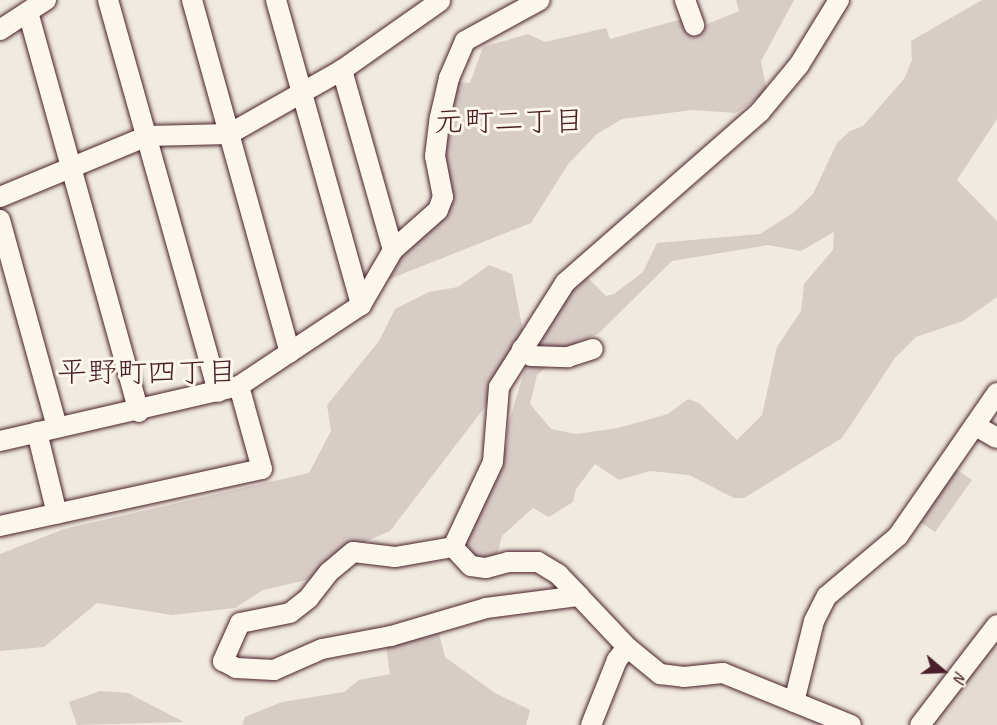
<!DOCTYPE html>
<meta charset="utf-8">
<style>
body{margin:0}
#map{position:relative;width:997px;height:725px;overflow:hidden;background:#f0eae0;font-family:Caveat,"Klee One",sans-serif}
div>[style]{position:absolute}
.built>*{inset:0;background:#e4dbd2}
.green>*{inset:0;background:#d8ccc6}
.roads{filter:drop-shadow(0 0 2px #4a1f2b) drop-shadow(0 0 2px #4a1f2b)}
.minor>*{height:20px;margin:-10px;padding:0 10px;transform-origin:10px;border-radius:10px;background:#fbf7ec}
span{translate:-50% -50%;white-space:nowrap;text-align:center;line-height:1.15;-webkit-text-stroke:6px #fbf7ec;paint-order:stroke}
.neighbourhood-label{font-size:30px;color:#4a1f2b}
.north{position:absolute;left:913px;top:641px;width:60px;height:60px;-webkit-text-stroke:4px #fbf7ec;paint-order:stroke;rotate:109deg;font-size:16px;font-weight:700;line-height:24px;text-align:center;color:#4a1f2b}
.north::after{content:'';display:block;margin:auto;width:21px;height:27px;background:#4a1f2b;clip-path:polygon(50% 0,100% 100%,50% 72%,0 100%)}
</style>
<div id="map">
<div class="built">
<div style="clip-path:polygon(997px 642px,997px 725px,934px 725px,934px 723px)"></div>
</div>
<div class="green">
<div style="clip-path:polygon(736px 0,794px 0,761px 61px,767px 92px,736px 113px,692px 110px,622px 119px,597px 134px,569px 163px,531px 223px,382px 282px,395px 259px,436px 217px,440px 155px,453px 82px,470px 83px,483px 47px,528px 34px,545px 42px,606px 28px,610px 39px,682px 19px,688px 32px,739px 11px)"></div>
<div style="clip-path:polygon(evenodd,982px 0,997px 0,997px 119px,957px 180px,997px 221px,997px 297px,963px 321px,916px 337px,895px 358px,842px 438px,744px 498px,734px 498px,689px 475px,650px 471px,619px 480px,595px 464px,576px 489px,573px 502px,549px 517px,533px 508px,502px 536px,497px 555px,474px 559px,462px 542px,507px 446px,508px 425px,524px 372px,568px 290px,584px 274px,606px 296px,614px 294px,643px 272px,657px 243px,760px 234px,793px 213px,813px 194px,837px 143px,850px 131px,863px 126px,904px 79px,912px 60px,911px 41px,982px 0,834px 232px,833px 250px,804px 284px,801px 311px,777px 347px,762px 415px,737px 440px,699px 403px,688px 399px,668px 414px,618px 428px,576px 434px,551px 429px,530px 404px,537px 375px,579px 341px,598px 334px,672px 261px,768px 245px,801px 251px,834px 232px)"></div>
<div style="clip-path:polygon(489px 265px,512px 274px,523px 331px,491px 399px,390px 531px,353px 547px,311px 579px,263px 590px,235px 608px,172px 615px,97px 603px,44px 647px,0 651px,0 554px,64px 529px,309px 473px,331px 431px,327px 405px,379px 341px,395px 309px,429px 292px,458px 287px)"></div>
<div style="clip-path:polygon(953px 467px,972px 480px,935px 532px,916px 519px)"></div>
<div style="clip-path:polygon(438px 629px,445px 657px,495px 693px,530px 710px,526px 725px,242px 725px,245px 717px,282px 702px,344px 692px,359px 680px,390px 674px,385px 641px)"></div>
<div style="clip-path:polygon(100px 691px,128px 693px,184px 722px,77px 725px,69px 702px)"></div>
</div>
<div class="roads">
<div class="minor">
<div style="left:108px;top:0;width:407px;rotate:74.3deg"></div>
<div style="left:192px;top:0;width:366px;rotate:74.5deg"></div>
<div style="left:276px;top:0;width:317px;rotate:74.4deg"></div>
<div style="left:685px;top:0;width:27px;rotate:70deg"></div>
<div style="left:839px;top:0;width:76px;rotate:121.6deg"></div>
<div style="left:799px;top:65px;width:61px;rotate:129.7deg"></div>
<div style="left:760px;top:112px;width:259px;rotate:138.8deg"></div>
<div style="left:565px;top:283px;width:123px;rotate:122.4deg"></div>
<div style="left:499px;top:387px;width:75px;rotate:94.6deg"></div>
<div style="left:493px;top:462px;width:94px;rotate:115.2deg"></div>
<div style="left:453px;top:547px;width:59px;rotate:170.2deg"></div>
<div style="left:395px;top:557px;width:42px;rotate:-173.2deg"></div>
<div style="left:353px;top:552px;width:31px;rotate:140deg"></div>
<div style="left:329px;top:572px;width:33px;rotate:128deg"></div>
<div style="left:309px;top:598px;width:24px;rotate:142deg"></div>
<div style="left:290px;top:613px;width:51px;rotate:168.7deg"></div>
<div style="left:240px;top:623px;width:42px;rotate:114.1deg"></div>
<div style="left:223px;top:661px;width:15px;rotate:28deg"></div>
<div style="left:236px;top:668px;width:38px;rotate:3deg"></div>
<div style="left:274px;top:670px;width:52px;rotate:-23.6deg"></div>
<div style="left:322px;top:649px;width:70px;rotate:-10.7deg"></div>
<div style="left:391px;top:636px;width:99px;rotate:-16.4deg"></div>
<div style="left:486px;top:608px;width:94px;rotate:-7.4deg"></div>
<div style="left:579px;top:596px;width:70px;rotate:46.7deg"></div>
<div style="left:627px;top:647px;width:43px;rotate:39.3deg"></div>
<div style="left:660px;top:674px;width:24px;rotate:7deg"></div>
<div style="left:684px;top:677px;width:39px;rotate:-6deg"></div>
<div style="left:723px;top:673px;width:138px;rotate:22.1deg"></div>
<div style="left:28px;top:12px;width:415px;rotate:74.5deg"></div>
<div style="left:0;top:30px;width:55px;rotate:-33.1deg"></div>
<div style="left:342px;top:70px;width:120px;rotate:-35.1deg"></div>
<div style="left:0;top:197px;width:159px;rotate:-22.5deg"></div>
<div style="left:147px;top:136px;width:82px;rotate:-1.4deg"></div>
<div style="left:229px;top:134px;width:130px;rotate:-29.5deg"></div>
<div style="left:342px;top:70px;width:187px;rotate:74.2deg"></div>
<div style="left:0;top:220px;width:215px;rotate:74.6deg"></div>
<div style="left:522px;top:349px;width:11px;rotate:38deg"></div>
<div style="left:531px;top:356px;width:37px;rotate:2deg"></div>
<div style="left:568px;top:357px;width:26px;rotate:-18deg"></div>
<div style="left:976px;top:426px;width:24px;rotate:30deg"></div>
<div style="left:37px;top:432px;width:84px;rotate:76.3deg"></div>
<div style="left:0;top:441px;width:245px;rotate:-13deg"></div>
<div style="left:239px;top:386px;width:146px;rotate:-33.6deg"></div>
<div style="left:361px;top:305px;width:64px;rotate:-59.8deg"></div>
<div style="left:393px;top:250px;width:60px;rotate:-41.6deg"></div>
<div style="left:438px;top:210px;width:14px;rotate:-69deg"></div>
<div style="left:443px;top:197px;width:42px;rotate:-101deg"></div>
<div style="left:435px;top:156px;width:39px;rotate:-83deg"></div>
<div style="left:440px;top:117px;width:40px;rotate:-77deg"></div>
<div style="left:449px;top:78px;width:40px;rotate:-66.6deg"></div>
<div style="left:465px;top:41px;width:85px;rotate:-28.7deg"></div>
<div style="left:0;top:526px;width:268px;rotate:-12.3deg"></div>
<div style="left:262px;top:469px;width:86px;rotate:-105.5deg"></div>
<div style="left:453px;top:547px;width:26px;rotate:47deg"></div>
<div style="left:471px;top:566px;width:15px;rotate:8deg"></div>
<div style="left:486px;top:568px;width:23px;rotate:-15deg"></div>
<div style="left:508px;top:562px;width:30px"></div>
<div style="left:538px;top:562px;width:23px;rotate:31deg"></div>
<div style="left:558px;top:574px;width:30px;rotate:46deg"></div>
<div style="left:794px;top:702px;width:83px;rotate:-76.1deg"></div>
<div style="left:814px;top:621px;width:28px;rotate:-63deg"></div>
<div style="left:827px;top:596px;width:93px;rotate:-40.2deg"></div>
<div style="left:898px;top:536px;width:174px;rotate:-55.3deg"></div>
<div style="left:591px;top:725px;width:70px;rotate:-68.2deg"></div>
<div style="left:617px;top:660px;width:16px;rotate:-52deg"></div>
<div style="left:920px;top:725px;width:126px;rotate:-52.4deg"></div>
</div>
</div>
<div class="neighbourhood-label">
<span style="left:509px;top:121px">元町二丁目</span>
<span style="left:147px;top:372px">平野町四丁目</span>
</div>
<div class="north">N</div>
</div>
